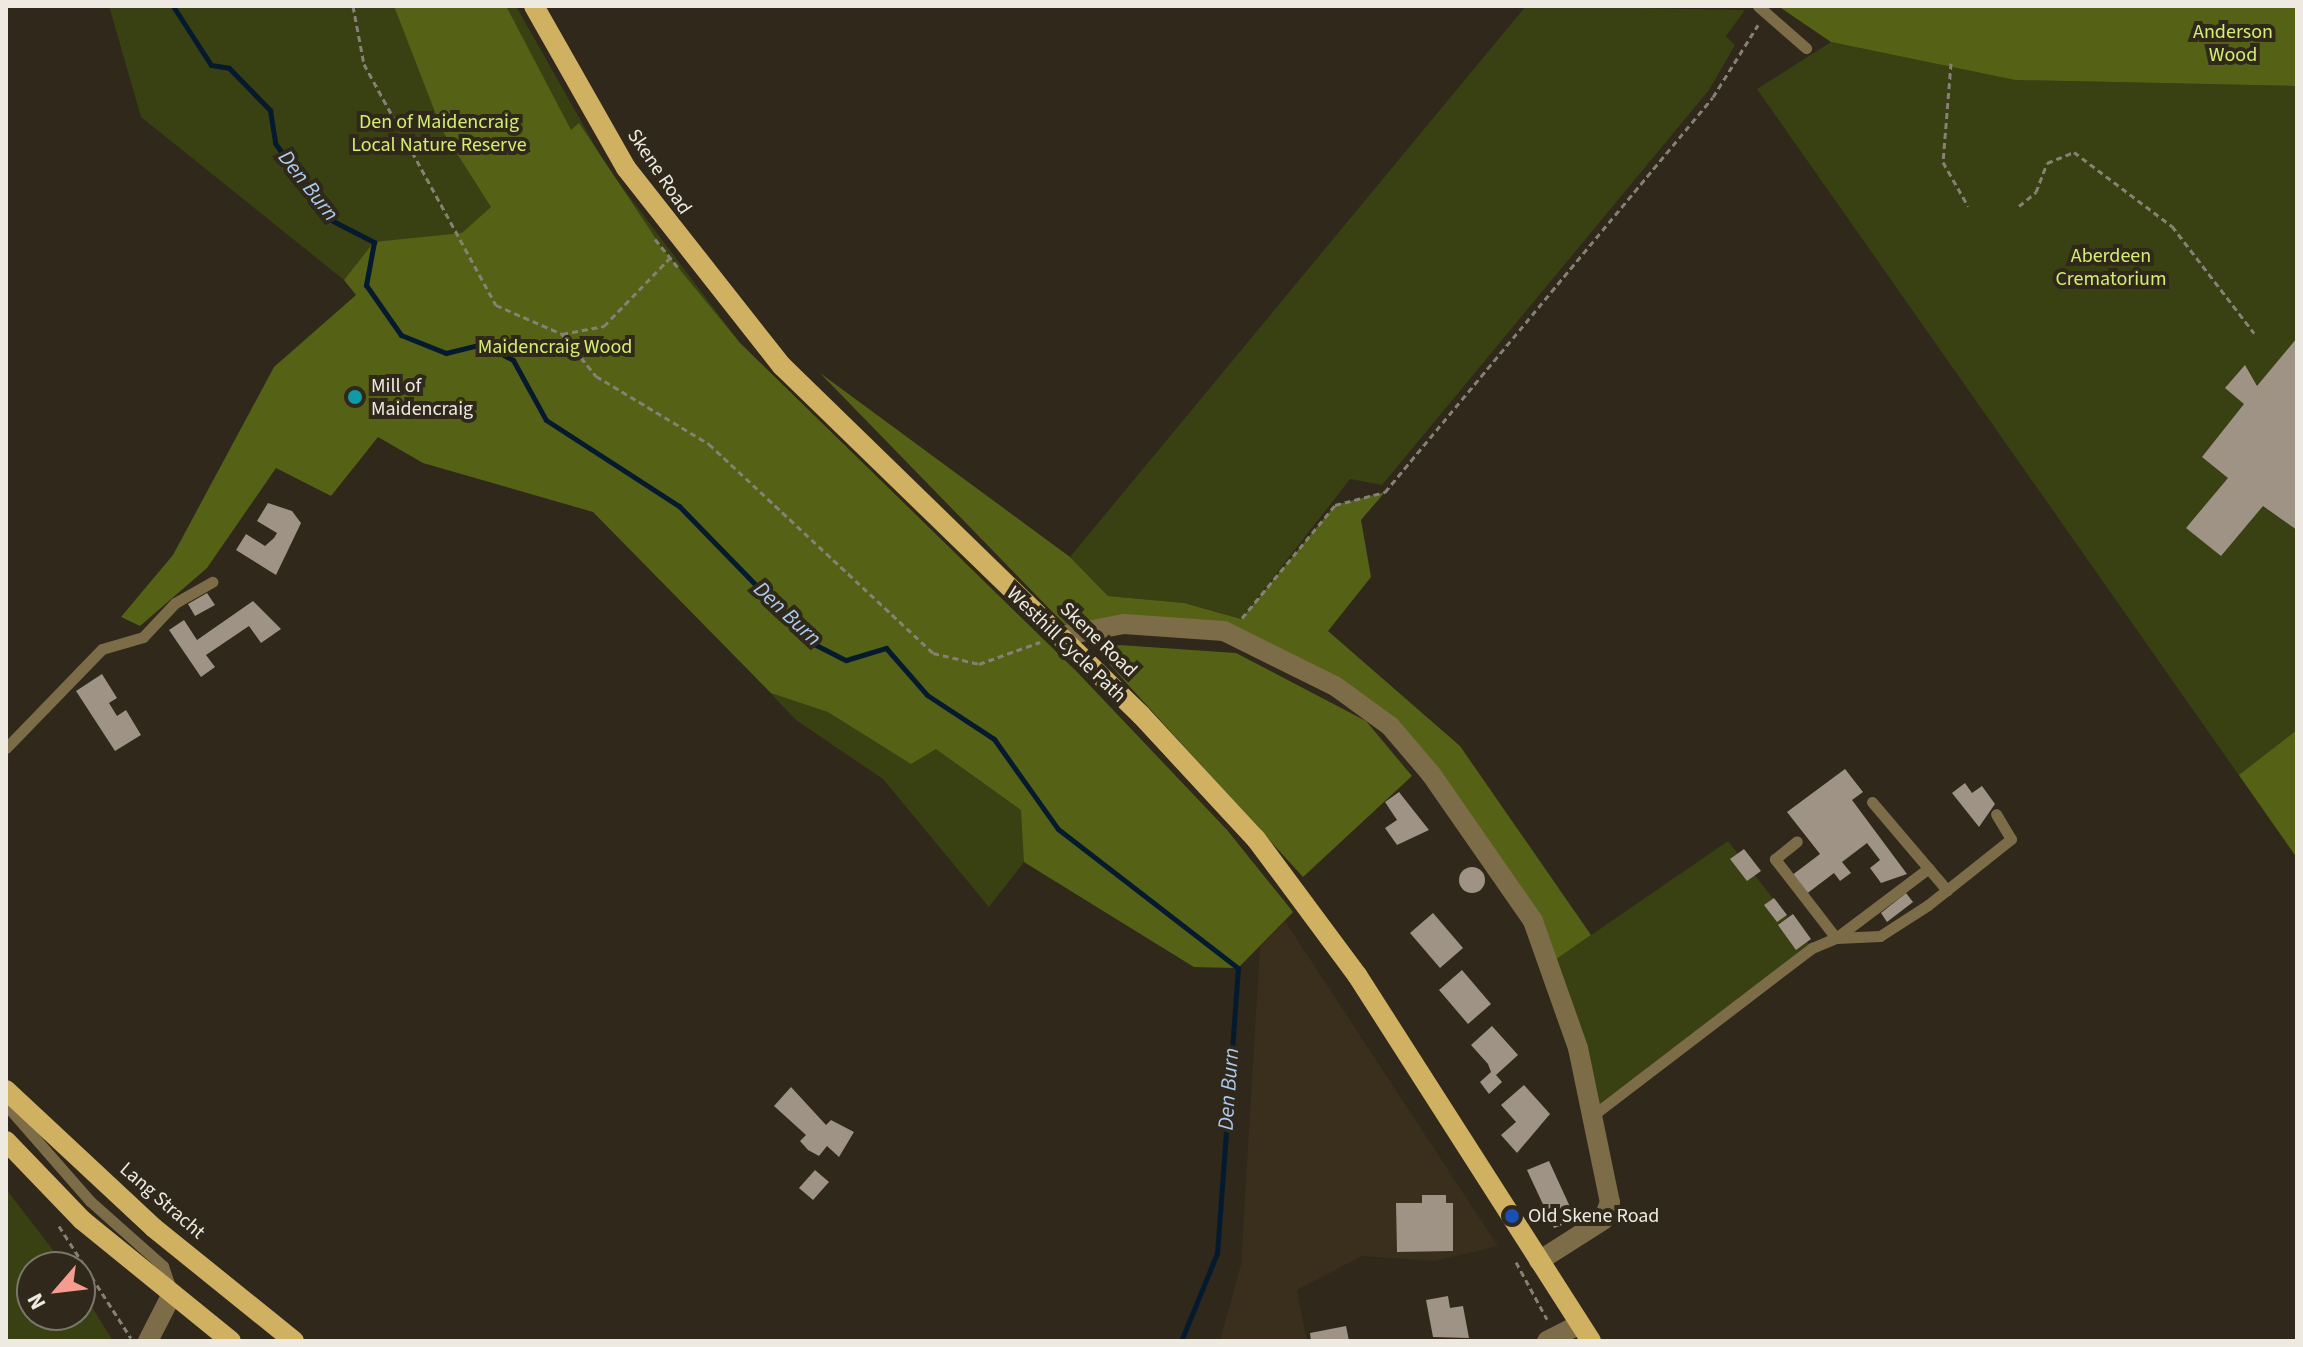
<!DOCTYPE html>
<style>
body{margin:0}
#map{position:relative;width:2303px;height:1347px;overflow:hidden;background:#2f281b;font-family:"Source Sans 3",sans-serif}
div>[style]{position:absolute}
.built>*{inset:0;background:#392f1c}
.green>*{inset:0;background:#394112}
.forest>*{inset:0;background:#556216}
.stream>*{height:5px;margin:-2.5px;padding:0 2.5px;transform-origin:2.5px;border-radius:2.5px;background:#061a2f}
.building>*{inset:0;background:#9e9385}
.round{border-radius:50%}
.path>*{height:3px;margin-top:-1.5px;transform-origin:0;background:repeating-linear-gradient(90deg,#868075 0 6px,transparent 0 10px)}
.lane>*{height:11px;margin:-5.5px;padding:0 5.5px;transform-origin:5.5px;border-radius:5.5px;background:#7c6d48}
.street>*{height:20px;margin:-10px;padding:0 10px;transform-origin:10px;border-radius:10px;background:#7c6d48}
.primary>*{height:20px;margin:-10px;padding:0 10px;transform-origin:10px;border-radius:10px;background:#d0b061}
.dots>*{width:22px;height:22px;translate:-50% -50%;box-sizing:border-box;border:4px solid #2f281b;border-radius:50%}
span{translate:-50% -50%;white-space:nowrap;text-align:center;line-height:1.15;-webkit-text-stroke:8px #2f281b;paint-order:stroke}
.park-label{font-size:20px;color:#d5ee71}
.street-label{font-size:20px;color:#eeeae1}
.poi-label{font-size:20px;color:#eeeae1}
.left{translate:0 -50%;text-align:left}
.water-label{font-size:22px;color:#adccf1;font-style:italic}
.frame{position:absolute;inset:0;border:8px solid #eeeae1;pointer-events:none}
.north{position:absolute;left:16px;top:1251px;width:80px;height:80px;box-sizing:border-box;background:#2f281b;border:2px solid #7b766a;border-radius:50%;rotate:242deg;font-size:22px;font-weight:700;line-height:32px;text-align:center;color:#eeeae1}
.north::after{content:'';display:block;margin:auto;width:28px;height:36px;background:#f59c91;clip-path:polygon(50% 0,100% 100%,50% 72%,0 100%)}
</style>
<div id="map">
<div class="built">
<div style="clip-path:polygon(1285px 921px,1498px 1246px,1435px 1261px,1362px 1256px,1297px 1290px,1307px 1341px,1220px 1341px,1241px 1264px,1260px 946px)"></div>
</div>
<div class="green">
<div style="clip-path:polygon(109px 6px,516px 6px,607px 167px,740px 343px,1077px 672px,1227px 830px,1293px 912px,1238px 968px,1194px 967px,1024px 862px,989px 907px,883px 779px,796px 720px,721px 641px,373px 244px,344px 280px,141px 117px)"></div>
<div style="clip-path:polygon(1526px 6px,1745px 10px,1726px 36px,1735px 45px,1709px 90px,1382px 485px,1350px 479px,1241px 619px,1184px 603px,1108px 596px,1070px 557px)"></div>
<div style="clip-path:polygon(1831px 42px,2015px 80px,2297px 86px,2297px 858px,1757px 89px)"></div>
<div style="clip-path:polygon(1728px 841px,1812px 948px,1592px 1116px,1552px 962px)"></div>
<div style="clip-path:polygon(6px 1189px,66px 1267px,32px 1267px,32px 1315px,80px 1315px,80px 1288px,113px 1341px,6px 1341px)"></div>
</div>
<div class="forest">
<div style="clip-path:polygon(394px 6px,506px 6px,571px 130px,579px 123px,662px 248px,740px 343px,1077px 672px,1227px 830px,1293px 912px,1238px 968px,1194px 967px,1024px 862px,1021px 810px,936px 749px,911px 764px,828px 712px,771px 693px,593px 512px,423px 463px,378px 437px,331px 496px,276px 468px,207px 568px,140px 626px,121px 617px,173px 555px,274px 367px,356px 295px,344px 280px,374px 242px,462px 233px,491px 207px,442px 130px)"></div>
<div style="clip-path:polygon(1778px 6px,2297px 6px,2297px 86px,2015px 80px,1831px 42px)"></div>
<div style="clip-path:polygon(820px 373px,1070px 557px,1108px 596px,1184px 603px,1241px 619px,1335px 505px,1385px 492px,1361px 520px,1371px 577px,1328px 631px,1460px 746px,1591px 935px,1552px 962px,1390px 726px,1230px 633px,1074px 634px)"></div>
<div style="clip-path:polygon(1090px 643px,1236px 653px,1366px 721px,1412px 776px,1303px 877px)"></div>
<div style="clip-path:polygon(2297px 730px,2297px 858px,2239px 775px)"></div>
</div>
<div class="stream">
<div style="left:173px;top:6px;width:70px;rotate:57.2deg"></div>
<div style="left:211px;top:65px;width:18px;rotate:9deg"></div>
<div style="left:229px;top:68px;width:59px;rotate:45.7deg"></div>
<div style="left:270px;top:110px;width:33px;rotate:81deg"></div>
<div style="left:275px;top:143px;width:93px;rotate:54.6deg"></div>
<div style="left:329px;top:219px;width:51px;rotate:27.1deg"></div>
<div style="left:374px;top:242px;width:44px;rotate:100.5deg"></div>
<div style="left:366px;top:285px;width:61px;rotate:55deg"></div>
<div style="left:401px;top:335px;width:48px;rotate:21.8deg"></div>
<div style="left:446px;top:353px;width:38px;rotate:-14deg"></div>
<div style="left:483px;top:344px;width:34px;rotate:28deg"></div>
<div style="left:513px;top:360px;width:68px;rotate:61.2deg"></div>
<div style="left:546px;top:420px;width:158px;rotate:32.9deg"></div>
<div style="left:679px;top:506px;width:191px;rotate:45.8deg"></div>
<div style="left:812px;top:643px;width:38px;rotate:27deg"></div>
<div style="left:846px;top:660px;width:42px;rotate:-16.7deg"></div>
<div style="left:886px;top:648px;width:62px;rotate:48.9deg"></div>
<div style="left:927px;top:695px;width:80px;rotate:33.3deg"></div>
<div style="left:994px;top:739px;width:110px;rotate:54.6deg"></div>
<div style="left:1058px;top:829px;width:227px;rotate:37.7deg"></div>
<div style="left:1238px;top:968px;width:286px;rotate:94.2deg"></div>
<div style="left:1217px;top:1253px;width:95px;rotate:112.2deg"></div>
</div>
<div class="building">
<div style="clip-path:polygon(2297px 338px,2297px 530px,2263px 506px,2221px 556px,2186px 528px,2228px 478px,2202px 457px,2244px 404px,2225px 388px,2245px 365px,2257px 386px)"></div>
<div style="clip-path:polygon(268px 503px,292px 511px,301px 523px,276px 575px,236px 550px,246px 534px,265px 546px,274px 538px,277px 533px,257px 521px)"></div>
<div style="clip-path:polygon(207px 593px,215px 605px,195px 616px,188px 604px)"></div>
<div style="clip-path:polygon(253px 601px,281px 629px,261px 643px,249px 626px,206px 655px,215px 667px,201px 677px,169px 630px,184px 620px,197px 640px)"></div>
<div style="clip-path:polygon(102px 674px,117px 698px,109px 703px,117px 716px,126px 710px,141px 735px,115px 751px,76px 691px)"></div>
<div style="clip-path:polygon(1845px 769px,1863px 792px,1852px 800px,1907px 874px,1881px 883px,1870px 868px,1880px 860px,1867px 843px,1842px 862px,1851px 873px,1840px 881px,1834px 873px,1805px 895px,1791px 876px,1820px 854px,1787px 812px)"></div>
<div style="clip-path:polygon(1965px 783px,1972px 793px,1982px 786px,1995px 804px,1979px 827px,1952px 793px)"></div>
<div style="clip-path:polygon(1399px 792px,1429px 830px,1397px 845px,1385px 828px,1397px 820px,1385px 802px)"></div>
<div style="clip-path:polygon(1744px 849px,1761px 871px,1747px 881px,1730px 859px)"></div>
<div class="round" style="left:1459px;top:867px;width:26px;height:26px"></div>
<div style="clip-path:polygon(1906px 893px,1913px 902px,1887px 922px,1881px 913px)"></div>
<div style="clip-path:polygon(1774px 898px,1787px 915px,1777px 922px,1764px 905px)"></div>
<div style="clip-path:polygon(1433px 913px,1463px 948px,1440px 968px,1410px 933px)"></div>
<div style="clip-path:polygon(1793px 914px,1811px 939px,1796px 950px,1778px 925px)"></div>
<div style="clip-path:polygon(1462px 970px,1491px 1004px,1468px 1024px,1439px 990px)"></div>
<div style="clip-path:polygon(1492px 1026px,1518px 1055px,1496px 1075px,1502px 1082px,1489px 1094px,1480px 1082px,1491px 1072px,1488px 1064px,1471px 1045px)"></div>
<div style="clip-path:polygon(1524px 1085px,1550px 1114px,1517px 1153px,1501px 1135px,1516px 1122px,1501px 1105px)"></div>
<div style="clip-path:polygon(791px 1087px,826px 1125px,831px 1120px,854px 1132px,839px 1157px,827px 1146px,819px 1156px,808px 1150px,800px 1141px,806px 1135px,774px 1106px)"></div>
<div style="clip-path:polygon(1549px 1161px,1576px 1220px,1554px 1228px,1527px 1170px)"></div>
<div style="clip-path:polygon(815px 1170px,829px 1182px,813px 1200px,799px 1188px)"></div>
<div style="clip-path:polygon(1422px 1195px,1446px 1195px,1446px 1203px,1453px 1203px,1453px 1251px,1397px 1252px,1396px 1203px,1422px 1203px)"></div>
<div style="clip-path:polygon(1448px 1296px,1450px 1308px,1463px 1306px,1469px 1338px,1433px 1337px,1426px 1300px)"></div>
<div style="clip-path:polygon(1346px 1326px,1349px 1341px,1311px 1341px,1310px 1333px)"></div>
</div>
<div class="path">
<div style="left:353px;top:6px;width:59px;rotate:79.3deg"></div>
<div style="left:364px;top:64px;width:275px;rotate:61.3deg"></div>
<div style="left:496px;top:305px;width:72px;rotate:23.7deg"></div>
<div style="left:562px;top:334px;width:43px;rotate:-10.8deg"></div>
<div style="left:604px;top:326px;width:95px;rotate:-45.9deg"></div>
<div style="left:1951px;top:63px;width:99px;rotate:94.6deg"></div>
<div style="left:1943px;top:162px;width:51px;rotate:60.4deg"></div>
<div style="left:2019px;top:206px;width:22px;rotate:-39deg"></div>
<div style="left:2036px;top:192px;width:31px;rotate:-69deg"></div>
<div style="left:2047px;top:163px;width:29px;rotate:-22deg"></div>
<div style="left:2074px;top:152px;width:123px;rotate:37.1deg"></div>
<div style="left:2172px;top:226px;width:135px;rotate:52.5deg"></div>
<div style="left:655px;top:239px;width:36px;rotate:51deg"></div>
<div style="left:562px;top:334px;width:54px;rotate:51deg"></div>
<div style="left:596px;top:376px;width:132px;rotate:31deg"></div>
<div style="left:709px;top:444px;width:306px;rotate:43deg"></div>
<div style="left:933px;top:653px;width:47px;rotate:13.4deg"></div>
<div style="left:979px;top:664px;width:65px;rotate:-19.8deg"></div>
<div style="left:1242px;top:618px;width:146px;rotate:-50.5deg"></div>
<div style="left:1335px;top:505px;width:52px;rotate:-14.6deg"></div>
<div style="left:1385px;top:492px;width:513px;rotate:-50.29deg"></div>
<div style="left:1713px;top:97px;width:85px;rotate:-58deg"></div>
<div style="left:59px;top:1226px;width:133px;rotate:57.3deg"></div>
<div style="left:1516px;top:1262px;width:65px;rotate:61.5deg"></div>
</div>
<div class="lane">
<div style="left:1758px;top:6px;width:64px;rotate:41.2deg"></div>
<div style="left:6px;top:748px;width:138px;rotate:-45.9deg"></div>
<div style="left:102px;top:649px;width:43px;rotate:-16.3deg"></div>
<div style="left:143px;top:637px;width:47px;rotate:-46.7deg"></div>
<div style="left:175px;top:603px;width:43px;rotate:-29.6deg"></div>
<div style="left:1872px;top:802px;width:116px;rotate:49.6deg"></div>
<div style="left:1836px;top:938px;width:44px;rotate:-2.6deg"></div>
<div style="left:1880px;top:936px;width:57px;rotate:-32.9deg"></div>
<div style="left:1928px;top:905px;width:106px;rotate:-38.5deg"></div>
<div style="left:2011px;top:839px;width:29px;rotate:-121deg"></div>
<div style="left:1836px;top:938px;width:116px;rotate:-37deg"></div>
<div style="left:6px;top:1105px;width:128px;rotate:48.8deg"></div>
<div style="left:90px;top:1201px;width:98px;rotate:41.7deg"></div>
<div style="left:163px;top:1266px;width:28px;rotate:71deg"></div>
<div style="left:1592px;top:1116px;width:277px;rotate:-37.4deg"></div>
<div style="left:1812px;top:948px;width:26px;rotate:-23deg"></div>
<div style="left:1836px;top:938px;width:100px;rotate:-127.7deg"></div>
<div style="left:1775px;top:859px;width:28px;rotate:-39deg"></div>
</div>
<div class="street">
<div style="left:1061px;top:636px;width:64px;rotate:-10.8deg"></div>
<div style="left:1124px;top:624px;width:100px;rotate:4deg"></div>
<div style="left:1224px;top:631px;width:124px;rotate:26.4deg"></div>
<div style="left:1335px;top:686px;width:68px;rotate:36deg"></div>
<div style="left:1390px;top:726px;width:63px;rotate:49.5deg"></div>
<div style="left:1431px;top:774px;width:179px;rotate:55.2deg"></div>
<div style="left:1533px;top:921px;width:135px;rotate:70.5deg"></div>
<div style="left:1578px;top:1048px;width:157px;rotate:78.3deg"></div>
<div style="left:1610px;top:1202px;width:19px;rotate:111deg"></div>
<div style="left:1603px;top:1220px;width:76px;rotate:147.4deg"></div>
<div style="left:148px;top:1341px;width:51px;rotate:-62.9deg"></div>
<div style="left:1547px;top:1341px;width:37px;rotate:-27deg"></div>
</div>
<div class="primary">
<div style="left:534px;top:6px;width:186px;rotate:60.4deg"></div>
<div style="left:626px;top:168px;width:252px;rotate:51.8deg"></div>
<div style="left:782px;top:366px;width:501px;rotate:44.19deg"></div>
<div style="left:1141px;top:715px;width:169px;rotate:47.2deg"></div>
<div style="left:1256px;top:839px;width:169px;rotate:53.4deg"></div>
<div style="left:1357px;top:975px;width:434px;rotate:57.4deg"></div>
<div style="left:6px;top:1090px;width:202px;rotate:43deg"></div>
<div style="left:154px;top:1228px;width:180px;rotate:38.9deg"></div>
<div style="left:6px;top:1141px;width:110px;rotate:46.1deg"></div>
<div style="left:82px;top:1220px;width:192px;rotate:39.1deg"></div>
</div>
<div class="dots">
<div style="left:355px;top:397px;background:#0f9aa8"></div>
<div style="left:1512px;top:1216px;background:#1a4fb4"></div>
</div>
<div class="park-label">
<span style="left:2233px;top:44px">Anderson<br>Wood</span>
<span style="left:439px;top:134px">Den of Maidencraig<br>Local Nature Reserve</span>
<span style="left:2111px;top:268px">Aberdeen<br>Crematorium</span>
<span style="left:555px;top:347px">Maidencraig Wood</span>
</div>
<div class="street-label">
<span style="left:659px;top:172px;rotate:56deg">Skene Road</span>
<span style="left:1098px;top:640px;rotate:44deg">Skene Road</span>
<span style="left:1066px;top:645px;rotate:44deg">Westhill Cycle Path</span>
<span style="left:162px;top:1201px;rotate:41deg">Lang Stracht</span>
</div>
<div class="poi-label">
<span class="left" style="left:371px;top:398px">Mill of<br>Maidencraig</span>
<span class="left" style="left:1528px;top:1216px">Old Skene Road</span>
</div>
<div class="water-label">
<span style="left:308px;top:186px;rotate:52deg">Den Burn</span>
<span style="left:787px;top:614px;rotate:43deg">Den Burn</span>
<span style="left:1229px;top:1089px;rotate:-86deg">Den Burn</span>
</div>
<div class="frame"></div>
<div class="north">N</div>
</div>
